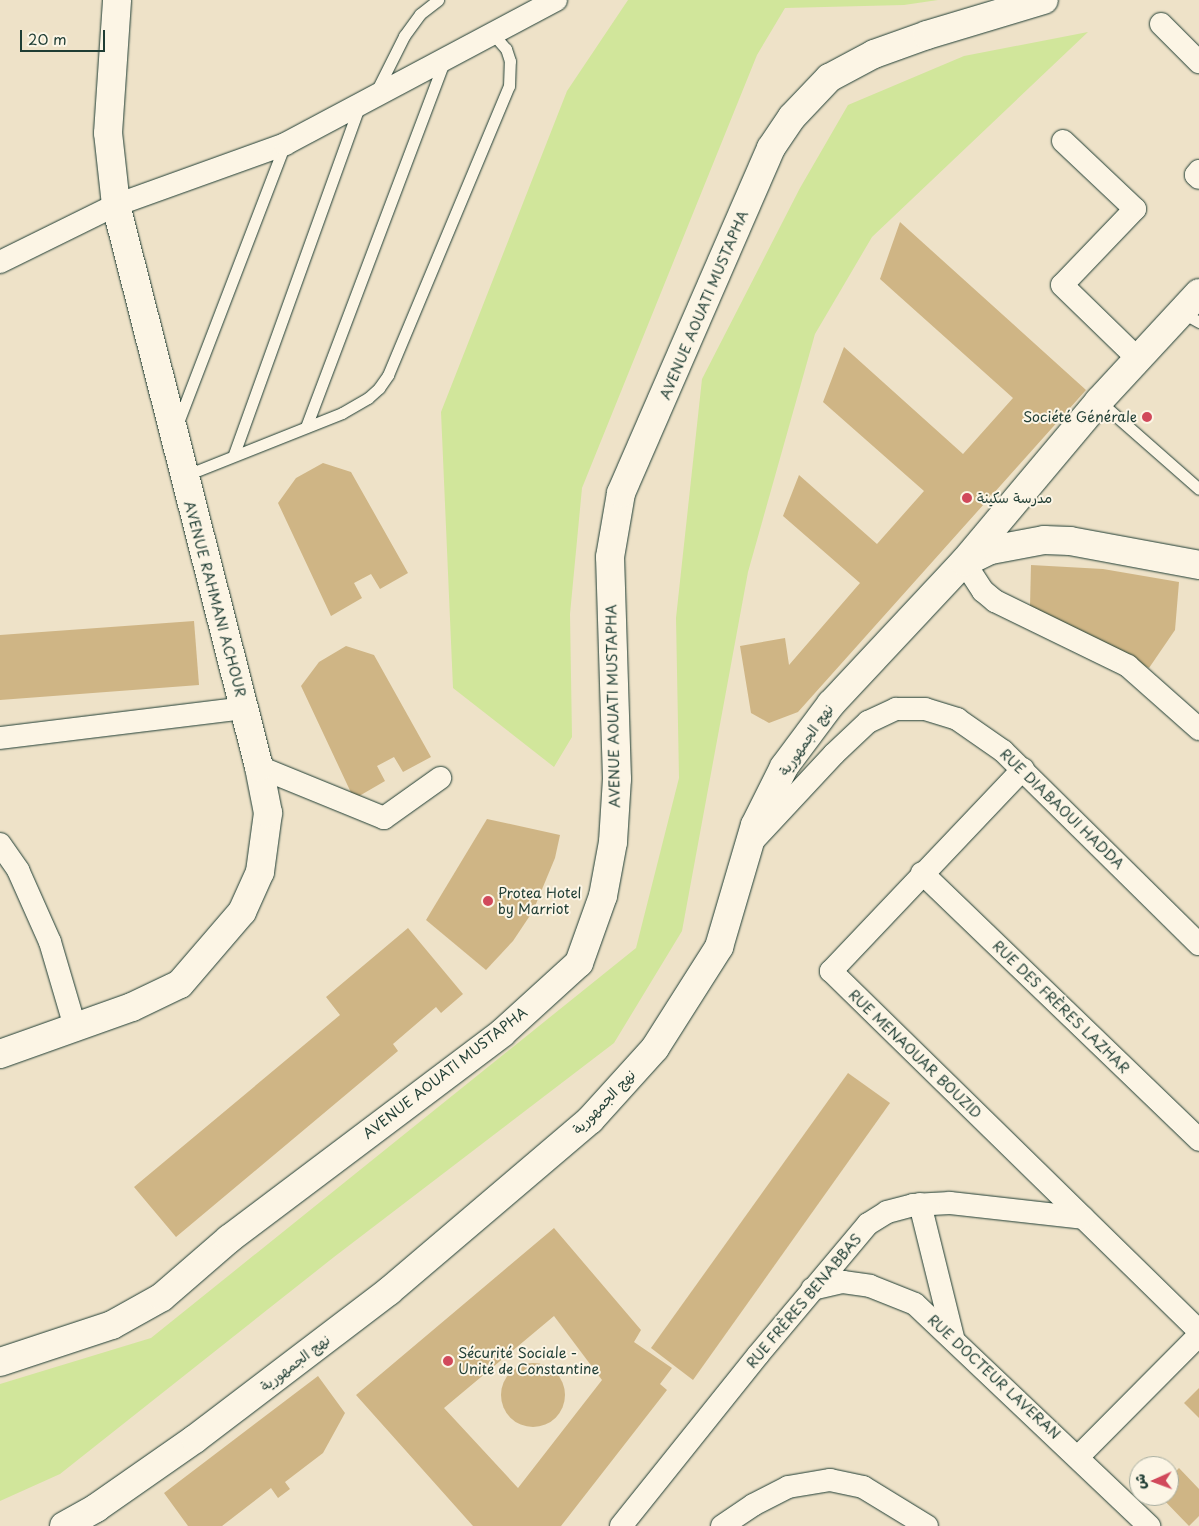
<!DOCTYPE html>
<meta charset="utf-8">
<style>
body{margin:0}
#map{position:relative;width:1199px;height:1526px;overflow:hidden;background:#eee2c8;font-family:"Playpen Sans","Playpen Sans Arabic",sans-serif}
div>[style]{position:absolute}
.green>*{inset:0;background:#d1e69b}
.building>*{inset:0;background:#cfb585}
.round{border-radius:50%}
.roads{filter:drop-shadow(0 0 1px #1f3d34) drop-shadow(0 0 1px #1f3d34)}
.lane>*{height:11px;margin:-5.5px;padding:0 5.5px;transform-origin:5.5px;border-radius:5.5px;background:#fcf5e5}
.street>*{height:22px;margin:-11px;padding:0 11px;transform-origin:11px;border-radius:11px;background:#fcf5e5}
.secondary>*{height:28px;margin:-14px;padding:0 14px;transform-origin:14px;border-radius:14px;background:#fcf5e5}
.dots>*{width:14px;height:14px;translate:-50% -50%;box-sizing:border-box;border:2px solid #fcf5e5;border-radius:50%}
span{translate:-50% -50%;white-space:nowrap;text-align:center;line-height:1.15;-webkit-text-stroke:4px #fcf5e5;paint-order:stroke}
.street-label{font-size:14px;color:#1f3d34}
.poi-label{font-size:14px;color:#1f3d34}
.right{translate:-100% -50%;text-align:right}
.left{translate:0 -50%;text-align:left}
.north{position:absolute;left:1129px;top:1456px;width:50px;height:50px;box-sizing:border-box;background:#fcf5e5;border:1px solid #a4ab9e;border-radius:50%;rotate:268deg;font-size:14px;font-weight:700;line-height:20px;text-align:center;color:#1f3d34}
.north::after{content:'';display:block;margin:auto;width:18px;height:22px;background:#d1495b;clip-path:polygon(50% 0,100% 100%,50% 72%,0 100%)}
.scale{position:absolute;left:20px;top:30px;width:85px;height:22px;box-sizing:border-box;border:2px solid #1f3d34;border-top:0;padding-left:6px;font-size:15px;line-height:18px;white-space:nowrap;color:#1f3d34;-webkit-text-stroke:4px #fcf5e5;paint-order:stroke}
</style>
<div id="map">
<div class="green">
<div style="clip-path:polygon(628px 0,938px 0,904px 5px,785px 8px,757px 55px,582px 488px,570px 614px,572px 737px,554px 767px,453px 688px,441px 412px,567px 91px)"></div>
<div style="clip-path:polygon(1088px 32px,872px 237px,815px 334px,748px 572px,682px 931px,614px 1043px,334px 1257px,60px 1474px,0 1501px,0 1384px,151px 1338px,636px 948px,679px 778px,676px 618px,702px 379px,800px 188px,848px 105px,964px 56px)"></div>
</div>
<div class="building">
<div style="clip-path:polygon(900px 222px,1086px 390px,798px 712px,769px 723px,751px 713px,740px 646px,785px 638px,789px 665px,860px 583px,783px 516px,799px 475px,877px 544px,924px 491px,823px 402px,844px 347px,963px 454px,1013px 398px,880px 279px)"></div>
<div style="clip-path:polygon(323px 463px,351px 472px,408px 573px,380px 589px,371px 574px,354px 583px,362px 598px,331px 616px,278px 503px,296px 478px)"></div>
<div style="clip-path:polygon(1031px 565px,1103px 569px,1179px 582px,1175px 630px,1149px 668px,1030px 606px)"></div>
<div style="clip-path:polygon(194px 621px,199px 685px,0 700px,0 635px)"></div>
<div style="clip-path:polygon(346px 646px,374px 655px,431px 757px,403px 772px,394px 757px,377px 766px,385px 781px,354px 799px,301px 686px,319px 662px)"></div>
<div style="clip-path:polygon(487px 819px,560px 835px,555px 858px,533px 911px,513px 941px,486px 970px,426px 920px)"></div>
<div style="clip-path:polygon(408px 928px,463px 994px,441px 1013px,436px 1007px,393px 1044px,398px 1051px,176px 1237px,134px 1187px,340px 1015px,326px 997px)"></div>
<div style="clip-path:polygon(848px 1073px,890px 1103px,693px 1380px,651px 1348px)"></div>
<div style="clip-path:polygon(evenodd,554px 1228px,641px 1330px,634px 1342px,672px 1368px,660px 1384px,667px 1390px,561px 1526px,473px 1526px,356px 1395px,554px 1228px,554px 1316px,602px 1380px,518px 1488px,444px 1408px,554px 1316px)"></div>
<div class="round" style="left:501px;top:1363px;width:64px;height:64px"></div>
<div style="clip-path:polygon(318px 1376px,345px 1413px,323px 1453px,285px 1482px,290px 1489px,278px 1498px,271px 1488px,222px 1526px,188px 1526px,164px 1493px)"></div>
<div style="clip-path:polygon(1199px 1388px,1199px 1418px,1184px 1403px)"></div>
<div style="clip-path:polygon(1179px 1468px,1199px 1489px,1199px 1516px,1189px 1526px,1160px 1496px,1169px 1496px,1169px 1478px)"></div>
</div>
<div class="roads">
<div class="lane">
<div style="left:376px;top:92px;width:63px;rotate:-63.4deg"></div>
<div style="left:404px;top:36px;width:27px;rotate:-54deg"></div>
<div style="left:420px;top:14px;width:23px;rotate:-38deg"></div>
<div style="left:1181px;top:312px;width:21px;rotate:29deg"></div>
<div style="left:1099px;top:401px;width:133px;rotate:41.3deg"></div>
<div style="left:177px;top:425px;width:301px;rotate:-69deg"></div>
<div style="left:306px;top:427px;width:390px;rotate:-69.3deg"></div>
<div style="left:234px;top:454px;width:370px;rotate:-70.2deg"></div>
<div style="left:184px;top:476px;width:170px;rotate:-21.7deg"></div>
<div style="left:342px;top:413px;width:30px;rotate:-30deg"></div>
<div style="left:368px;top:398px;width:15px;rotate:-42deg"></div>
<div style="left:379px;top:388px;width:16px;rotate:-55deg"></div>
<div style="left:388px;top:375px;width:313px;rotate:-67.3deg"></div>
<div style="left:509px;top:86px;width:25px;rotate:-88deg"></div>
<div style="left:510px;top:61px;width:13px;rotate:-108deg"></div>
<div style="left:506px;top:49px;width:20px;rotate:-131deg"></div>
</div>
<div class="street">
<div style="left:1161px;top:24px;width:54px;rotate:45deg"></div>
<div style="left:1063px;top:141px;width:99px;rotate:43.4deg"></div>
<div style="left:1135px;top:209px;width:105px;rotate:133.8deg"></div>
<div style="left:1062px;top:285px;width:105px;rotate:44.2deg"></div>
<div style="left:1199px;top:171px;width:5px;rotate:127deg"></div>
<div style="left:1196px;top:175px;width:4px;rotate:45deg"></div>
<div style="left:0;top:262px;width:129px;rotate:-26.2deg"></div>
<div style="left:116px;top:205px;width:180px;rotate:-19.8deg"></div>
<div style="left:285px;top:144px;width:307px;rotate:-28deg"></div>
<div style="left:964px;top:562px;width:35px;rotate:57deg"></div>
<div style="left:983px;top:591px;width:16px;rotate:40deg"></div>
<div style="left:995px;top:601px;width:148px;rotate:26deg"></div>
<div style="left:1128px;top:666px;width:95px;rotate:41.6deg"></div>
<div style="left:0;top:738px;width:245px;rotate:-7deg"></div>
<div style="left:259px;top:767px;width:135px;rotate:22.2deg"></div>
<div style="left:384px;top:818px;width:69px;rotate:-35.5deg"></div>
<div style="left:1023px;top:769px;width:279px;rotate:133.5deg"></div>
<div style="left:831px;top:971px;width:515px;rotate:44.37deg"></div>
<div style="left:752px;top:842px;width:120px;rotate:-47deg"></div>
<div style="left:834px;top:754px;width:47px;rotate:-43.3deg"></div>
<div style="left:868px;top:722px;width:31px;rotate:-25deg"></div>
<div style="left:896px;top:709px;width:29px"></div>
<div style="left:925px;top:709px;width:34px;rotate:17deg"></div>
<div style="left:957px;top:719px;width:56px;rotate:34.8deg"></div>
<div style="left:1003px;top:751px;width:275px;rotate:44.6deg"></div>
<div style="left:0;top:844px;width:32px;rotate:55deg"></div>
<div style="left:18px;top:870px;width:79px;rotate:66deg"></div>
<div style="left:50px;top:942px;width:89px;rotate:73.6deg"></div>
<div style="left:922px;top:873px;width:385px;rotate:43.9deg"></div>
<div style="left:920px;top:1204px;width:137px;rotate:76.1deg"></div>
<div style="left:812px;top:1289px;width:32px;rotate:-13deg"></div>
<div style="left:843px;top:1282px;width:27px;rotate:8deg"></div>
<div style="left:870px;top:1286px;width:48px;rotate:21.8deg"></div>
<div style="left:915px;top:1304px;width:323px;rotate:43.5deg"></div>
<div style="left:1078px;top:1457px;width:172px;rotate:-45.2deg"></div>
<div style="left:621px;top:1526px;width:219px;rotate:-51.3deg"></div>
<div style="left:758px;top:1355px;width:171px;rotate:-50deg"></div>
<div style="left:868px;top:1224px;width:22px;rotate:-32deg"></div>
<div style="left:887px;top:1212px;width:27px;rotate:-15deg"></div>
<div style="left:913px;top:1205px;width:37px;rotate:-3deg"></div>
<div style="left:950px;top:1203px;width:134px;rotate:6.4deg"></div>
<div style="left:722px;top:1526px;width:37px;rotate:-34deg"></div>
<div style="left:753px;top:1505px;width:39px;rotate:-27deg"></div>
<div style="left:788px;top:1487px;width:43px;rotate:-9.5deg"></div>
<div style="left:830px;top:1480px;width:34px;rotate:12deg"></div>
<div style="left:863px;top:1487px;width:75px;rotate:31.4deg"></div>
</div>
<div class="secondary">
<div style="left:968px;top:561px;width:25px;rotate:-26deg"></div>
<div style="left:991px;top:550px;width:54px;rotate:-10.7deg"></div>
<div style="left:1044px;top:540px;width:26px;rotate:2deg"></div>
<div style="left:1070px;top:541px;width:131px;rotate:10.5deg"></div>
<div style="left:0;top:1054px;width:140px;rotate:-19.6deg"></div>
<div style="left:132px;top:1007px;width:53px;rotate:-25.6deg"></div>
<div style="left:180px;top:984px;width:95px;rotate:-49.3deg"></div>
<div style="left:242px;top:912px;width:44px;rotate:-65.8deg"></div>
<div style="left:260px;top:872px;width:60px;rotate:-82.3deg"></div>
<div style="left:268px;top:813px;width:47px;rotate:-101.1deg"></div>
<div style="left:259px;top:767px;width:580px;rotate:-104.28deg"></div>
<div style="left:116px;top:205px;width:72px;rotate:-96.3deg"></div>
<div style="left:108px;top:133px;width:133px;rotate:-86.1deg"></div>
<div style="left:0;top:1362px;width:118px;rotate:-18.3deg"></div>
<div style="left:112px;top:1325px;width:57px;rotate:-29.2deg"></div>
<div style="left:162px;top:1297px;width:89px;rotate:-40.9deg"></div>
<div style="left:229px;top:1239px;width:342px;rotate:-37deg"></div>
<div style="left:502px;top:1033px;width:104px;rotate:-42.3deg"></div>
<div style="left:579px;top:963px;width:71px;rotate:-70.3deg"></div>
<div style="left:603px;top:896px;width:55px;rotate:-79.5deg"></div>
<div style="left:613px;top:842px;width:63px;rotate:-86.4deg"></div>
<div style="left:617px;top:779px;width:222px;rotate:-91.8deg"></div>
<div style="left:610px;top:557px;width:65px;rotate:-80.2deg"></div>
<div style="left:621px;top:493px;width:376px;rotate:-66.5deg"></div>
<div style="left:771px;top:148px;width:37px;rotate:-56deg"></div>
<div style="left:792px;top:117px;width:54px;rotate:-46.5deg"></div>
<div style="left:829px;top:78px;width:51px;rotate:-28.1deg"></div>
<div style="left:874px;top:54px;width:56px;rotate:-19.7deg"></div>
<div style="left:927px;top:35px;width:122px;rotate:-16.7deg"></div>
<div style="left:64px;top:1526px;width:37px;rotate:-29deg"></div>
<div style="left:96px;top:1508px;width:121px;rotate:-34.9deg"></div>
<div style="left:195px;top:1439px;width:244px;rotate:-37.3deg"></div>
<div style="left:389px;top:1291px;width:264px;rotate:-40.4deg"></div>
<div style="left:590px;top:1120px;width:97px;rotate:-47.9deg"></div>
<div style="left:655px;top:1048px;width:120px;rotate:-57.6deg"></div>
<div style="left:719px;top:947px;width:127px;rotate:-73.6deg"></div>
<div style="left:755px;top:825px;width:65px;rotate:-63.4deg"></div>
<div style="left:784px;top:767px;width:79px;rotate:-53.3deg"></div>
<div style="left:831px;top:704px;width:195px;rotate:-46.9deg"></div>
<div style="left:964px;top:562px;width:210px;rotate:-50deg"></div>
<div style="left:1099px;top:401px;width:147px;rotate:-47.2deg"></div>
</div>
</div>
<div class="dots">
<div style="left:1147px;top:417px;background:#d1495b"></div>
<div style="left:967px;top:498px;background:#d1495b"></div>
<div style="left:488px;top:901px;background:#d1495b"></div>
<div style="left:448px;top:1361px;background:#d1495b"></div>
</div>
<div class="street-label">
<span style="left:704px;top:305px;rotate:-67deg">AVENUE AOUATI MUSTAPHA</span>
<span style="left:215px;top:599px;rotate:75deg">AVENUE RAHMANI ACHOUR</span>
<span style="left:613px;top:706px;rotate:-91deg">AVENUE AOUATI MUSTAPHA</span>
<span style="left:806px;top:740px;rotate:-55deg">نهج الجمهورية</span>
<span style="left:1062px;top:809px;rotate:44deg">RUE DIABAOUI HADDA</span>
<span style="left:1061px;top:1007px;rotate:44deg">RUE DES FRÈRES LAZHAR</span>
<span style="left:915px;top:1054px;rotate:44deg">RUE MENAOUAR BOUZID</span>
<span style="left:445px;top:1073px;rotate:-38deg">AVENUE AOUATI MUSTAPHA</span>
<span style="left:604px;top:1102px;rotate:-46deg">نهج الجمهورية</span>
<span style="left:804px;top:1301px;rotate:-50deg">RUE FRÈRES BENABBAS</span>
<span style="left:295px;top:1363px;rotate:-37deg">نهج الجمهورية</span>
<span style="left:994px;top:1377px;rotate:43deg">RUE DOCTEUR LAVERAN</span>
</div>
<div class="poi-label">
<span class="right" style="left:1137px;top:417px">Société Générale</span>
<span class="left" style="left:977px;top:498px">مدرسة سكينة</span>
<span class="left" style="left:498px;top:901px">Protea Hotel<br>by Marriot</span>
<span class="left" style="left:458px;top:1361px">Sécurité Sociale -<br>Unité de Constantine</span>
</div>
<div class="north">ش</div>
<div class="scale">20 m</div>
</div>
